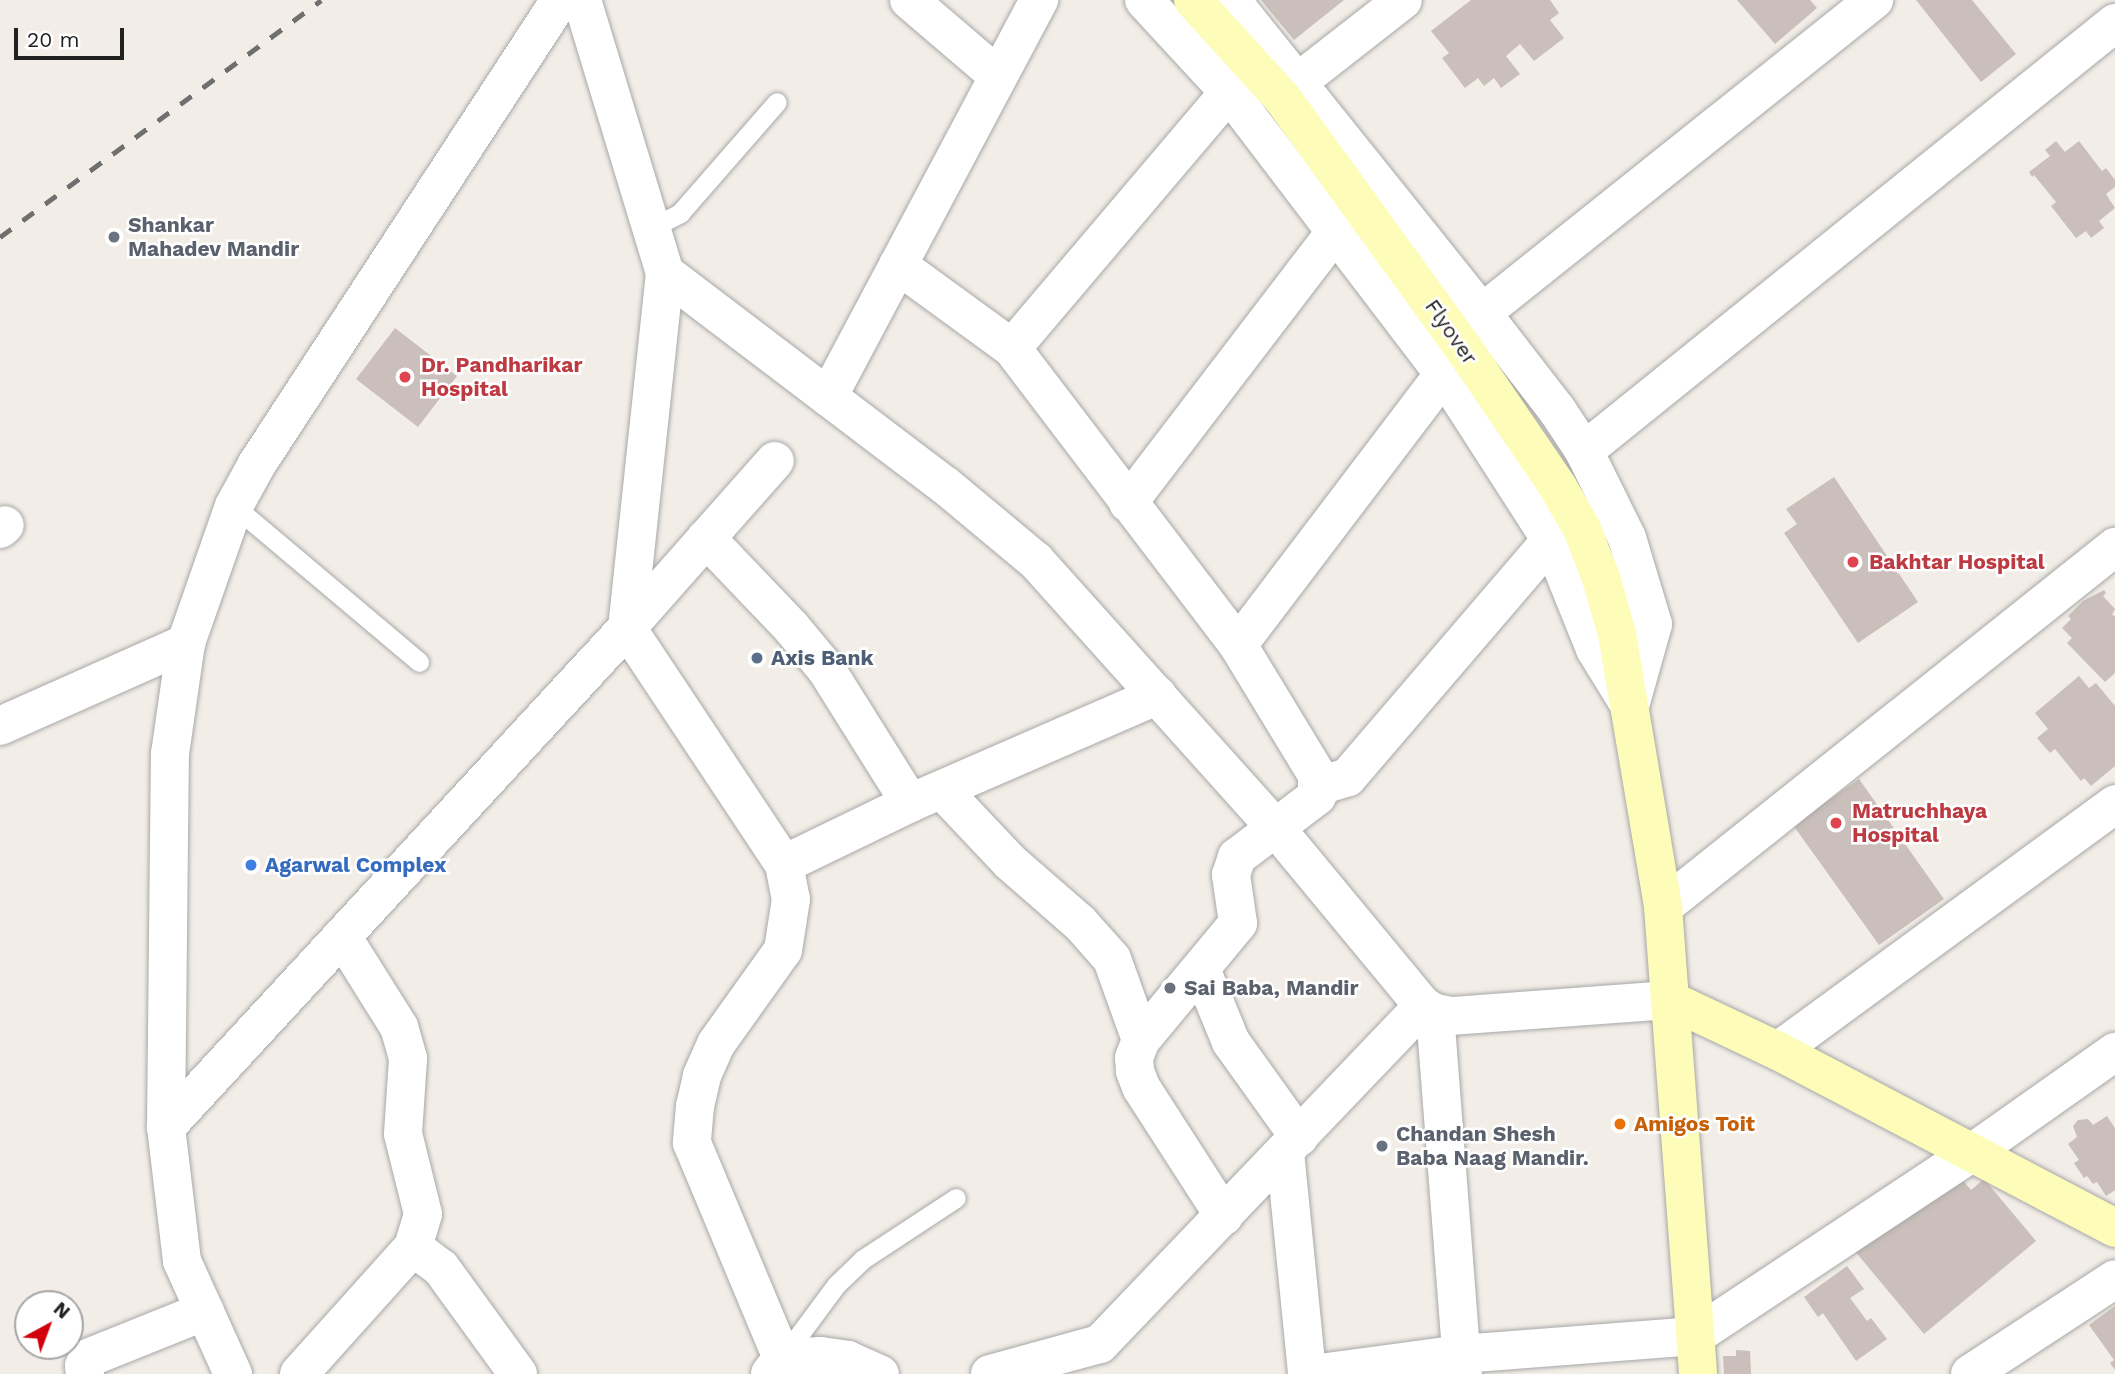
<!DOCTYPE html>
<style>
body{margin:0}
#map{position:relative;width:2115px;height:1374px;overflow:hidden;background:#f2ede7;font-family:"Work Sans",sans-serif}
div>[style]{position:absolute}
.building>*{inset:0;background:#cabfba}
.roads{filter:drop-shadow(0 0 2px #a8a8a8) drop-shadow(0 0 2px #a8a8a8)}
.service>*{height:19px;margin:-9.5px;padding:0 9.5px;transform-origin:9.5px;border-radius:9.5px;background:#fff}
.minor>*{height:38px;margin:-19px;padding:0 19px;transform-origin:19px;border-radius:19px;background:#fff}
.tertiary>*{height:38px;margin:-19px;padding:0 19px;transform-origin:19px;border-radius:19px;background:#fff}
.secondary>*{height:38px;margin:-19px;padding:0 19px;transform-origin:19px;border-radius:19px;background:#fdfcb9}
.rail>*{height:5px;margin-top:-2.5px;transform-origin:0;background:repeating-linear-gradient(90deg,#6f6f6f 0 14px,transparent 0 28px)}
.dots>*{width:19px;height:19px;translate:-50% -50%;box-sizing:border-box;border:4px solid #fff;border-radius:50%}
span{translate:-50% -50%;white-space:nowrap;text-align:center;line-height:1.15;-webkit-text-stroke:5px #fff;paint-order:stroke}
.worship-label{font-size:21px;color:#5b616d;font-weight:700}
.left{translate:0 -50%;text-align:left}
.street-label{font-size:21px;color:#212121}
.health-label{font-size:21px;color:#be3a42;font-weight:700}
.service-label{font-size:21px;color:#4e5e75;font-weight:700}
.shop-label{font-size:21px;color:#366cbe;font-weight:700}
.food-label{font-size:21px;color:#c56008;font-weight:700}
.north{position:absolute;left:14px;top:1290px;width:70px;height:70px;box-sizing:border-box;background:#fff;border:2px solid #a6a6a6;border-radius:50%;rotate:41deg;font-size:19px;font-weight:700;line-height:28px;text-align:center;color:#212121}
.north::after{content:'';display:block;margin:auto;width:24px;height:32px;background:#d2000d;clip-path:polygon(50% 0,100% 100%,50% 72%,0 100%)}
.scale{position:absolute;left:14px;top:28px;width:110px;height:32px;box-sizing:border-box;border:4px solid #212121;border-top:0;padding-left:9px;font-size:21px;line-height:24px;white-space:nowrap;color:#212121;-webkit-text-stroke:5px #fff;paint-order:stroke}
</style>
<div id="map">
<div class="building">
<div style="clip-path:polygon(1261px 0,1344px 0,1294px 40px)"></div>
<div style="clip-path:polygon(1471px 0,1550px 0,1559px 13px,1550px 20px,1564px 38px,1534px 61px,1520px 44px,1506px 56px,1520px 74px,1501px 88px,1494px 78px,1484px 86px,1478px 78px,1465px 88px,1442px 58px,1449px 53px,1431px 31px)"></div>
<div style="clip-path:polygon(1737px 0,1810px 0,1817px 8px,1775px 44px)"></div>
<div style="clip-path:polygon(1916px 0,1972px 0,2016px 54px,1981px 82px)"></div>
<div style="clip-path:polygon(2056px 141px,2065px 152px,2079px 141px,2102px 171px,2106px 168px,2115px 180px,2115px 187px,2106px 194px,2115px 208px,2099px 221px,2104px 228px,2091px 238px,2086px 231px,2076px 238px,2051px 206px,2056px 202px,2034px 175px,2032px 177px,2029px 172px,2050px 156px,2045px 150px)"></div>
<div style="clip-path:polygon(395px 328px,457px 376px,418px 427px,356px 379px)"></div>
<div style="clip-path:polygon(1834px 477px,1918px 602px,1858px 643px,1784px 533px,1797px 524px,1786px 509px)"></div>
<div style="clip-path:polygon(2104px 590px,2106px 593px,2103px 596px,2115px 609px,2112px 615px,2115px 616px,2115px 673px,2105px 682px,2067px 643px,2072px 638px,2062px 628px,2071px 619px,2068px 616px,2083px 601px)"></div>
<div style="clip-path:polygon(2079px 676px,2089px 688px,2096px 683px,2115px 706px,2115px 766px,2091px 786px,2084px 778px,2081px 781px,2055px 749px,2050px 753px,2037px 738px,2048px 729px,2035px 713px)"></div>
<div style="clip-path:polygon(1859px 779px,1944px 899px,1879px 945px,1793px 825px)"></div>
<div style="clip-path:polygon(2107px 1116px,2115px 1128px,2115px 1190px,2106px 1196px,2097px 1182px,2093px 1184px,2087px 1176px,2084px 1178px,2074px 1163px,2079px 1160px,2068px 1144px,2077px 1137px,2073px 1126px,2078px 1120px,2088px 1119px,2093px 1125px)"></div>
<div style="clip-path:polygon(1952px 1167px,1971px 1190px,1984px 1179px,2036px 1241px,1924px 1334px,1854px 1250px)"></div>
<div style="clip-path:polygon(1847px 1266px,1864px 1289px,1850px 1298px,1867px 1321px,1871px 1318px,1887px 1339px,1856px 1361px,1823px 1313px,1818px 1317px,1804px 1297px)"></div>
<div style="clip-path:polygon(2115px 1306px,2115px 1370px,2110px 1363px,2114px 1360px,2089px 1325px)"></div>
<div style="clip-path:polygon(1736px 1350px,1750px 1351px,1751px 1374px,1724px 1374px,1723px 1356px,1736px 1356px)"></div>
</div>
<div class="roads">
<div class="service">
<div style="left:651px;top:228px;width:33px;rotate:-27deg"></div>
<div style="left:680px;top:213px;width:147px;rotate:-48.9deg"></div>
<div style="left:234px;top:506px;width:242px;rotate:40.1deg"></div>
<div style="left:782px;top:1358px;width:91px;rotate:-53.5deg"></div>
<div style="left:836px;top:1285px;width:37px;rotate:-44deg"></div>
<div style="left:863px;top:1259px;width:111px;rotate:-33.3deg"></div>
</div>
<div class="minor">
<div style="left:582px;top:0;width:285px;rotate:73.1deg"></div>
<div style="left:665px;top:273px;width:357px;rotate:96.1deg"></div>
<div style="left:627px;top:628px;width:283px;rotate:56.4deg"></div>
<div style="left:784px;top:864px;width:36px;rotate:79deg"></div>
<div style="left:791px;top:899px;width:52px;rotate:98.9deg"></div>
<div style="left:783px;top:950px;width:115px;rotate:125.5deg"></div>
<div style="left:716px;top:1044px;width:35px;rotate:114deg"></div>
<div style="left:702px;top:1076px;width:31px;rotate:103deg"></div>
<div style="left:695px;top:1106px;width:37px;rotate:95deg"></div>
<div style="left:692px;top:1143px;width:233px;rotate:67.3deg"></div>
<div style="left:782px;top:1358px;width:20px;rotate:127deg"></div>
<div style="left:909px;top:0;width:117px;rotate:40.5deg"></div>
<div style="left:1144px;top:0;width:125px;rotate:47.3deg"></div>
<div style="left:1229px;top:92px;width:355px;rotate:52.7deg"></div>
<div style="left:1444px;top:374px;width:197px;rotate:57.2deg"></div>
<div style="left:1551px;top:540px;width:118px;rotate:68deg"></div>
<div style="left:1595px;top:649px;width:67px;rotate:58.4deg"></div>
<div style="left:1231px;top:0;width:401px;rotate:51.3deg"></div>
<div style="left:1482px;top:313px;width:123px;rotate:52.3deg"></div>
<div style="left:1557px;top:410px;width:49px;rotate:56.6deg"></div>
<div style="left:1584px;top:451px;width:97px;rotate:63.7deg"></div>
<div style="left:1627px;top:538px;width:90px;rotate:73.2deg"></div>
<div style="left:1653px;top:624px;width:85px;rotate:105.7deg"></div>
<div style="left:1298px;top:82px;width:133px;rotate:-38deg"></div>
<div style="left:898px;top:265px;width:141px;rotate:36.1deg"></div>
<div style="left:665px;top:273px;width:353px;rotate:37.2deg"></div>
<div style="left:946px;top:486px;width:117px;rotate:39.8deg"></div>
<div style="left:1036px;top:561px;width:358px;rotate:48.1deg"></div>
<div style="left:1275px;top:827px;width:232px;rotate:50.4deg"></div>
<div style="left:1423px;top:1006px;width:14px;rotate:30deg"></div>
<div style="left:1435px;top:1013px;width:17px;rotate:10deg"></div>
<div style="left:1452px;top:1016px;width:219px;rotate:-4.2deg"></div>
<div style="left:1482px;top:313px;width:502px;rotate:-38.61deg"></div>
<div style="left:828px;top:397px;width:450px;rotate:-62deg"></div>
<div style="left:1584px;top:451px;width:682px;rotate:-38.87deg"></div>
<div style="left:1128px;top:503px;width:339px;rotate:-52.6deg"></div>
<div style="left:0;top:529px;width:6px;rotate:-39deg"></div>
<div style="left:706px;top:538px;width:123px;rotate:46.3deg"></div>
<div style="left:791px;top:627px;width:55px;rotate:50.2deg"></div>
<div style="left:826px;top:669px;width:158px;rotate:57.9deg"></div>
<div style="left:1238px;top:645px;width:340px;rotate:-52.8deg"></div>
<div style="left:0;top:726px;width:204px;rotate:-24deg"></div>
<div style="left:1319px;top:786px;width:30px;rotate:-17deg"></div>
<div style="left:1348px;top:777px;width:312px;rotate:-49.4deg"></div>
<div style="left:942px;top:790px;width:99px;rotate:46.6deg"></div>
<div style="left:1010px;top:862px;width:93px;rotate:41.1deg"></div>
<div style="left:1080px;top:923px;width:48px;rotate:48.4deg"></div>
<div style="left:1112px;top:959px;width:86px;rotate:70.3deg"></div>
<div style="left:784px;top:864px;width:140px;rotate:-25.8deg"></div>
<div style="left:910px;top:803px;width:270px;rotate:-23.5deg"></div>
<div style="left:1663px;top:907px;width:578px;rotate:-38.54deg"></div>
<div style="left:1201px;top:969px;width:79px;rotate:67.7deg"></div>
<div style="left:1231px;top:1042px;width:117px;rotate:54.4deg"></div>
<div style="left:1435px;top:1013px;width:362px;rotate:85.6deg"></div>
<div style="left:1778px;top:1051px;width:418px;rotate:-36.2deg"></div>
<div style="left:166px;top:1127px;width:679px;rotate:-47.27deg"></div>
<div style="left:627px;top:628px;width:223px;rotate:-48.5deg"></div>
<div style="left:1285px;top:1152px;width:223px;rotate:84.3deg"></div>
<div style="left:1224px;top:1216px;width:153px;rotate:-122.8deg"></div>
<div style="left:1141px;top:1087px;width:17px;rotate:-111deg"></div>
<div style="left:1135px;top:1071px;width:13px;rotate:-94deg"></div>
<div style="left:1134px;top:1058px;width:19px;rotate:-69deg"></div>
<div style="left:1141px;top:1040px;width:152px;rotate:-50.3deg"></div>
<div style="left:1238px;top:923px;width:49px;rotate:-98.3deg"></div>
<div style="left:1231px;top:875px;width:19px;rotate:-72deg"></div>
<div style="left:1237px;top:857px;width:101px;rotate:-37.3deg"></div>
<div style="left:1317px;top:796px;width:21px;rotate:-90deg"></div>
<div style="left:1317px;top:775px;width:152px;rotate:-121.3deg"></div>
<div style="left:1238px;top:645px;width:373px;rotate:-127.3deg"></div>
<div style="left:1012px;top:348px;width:336px;rotate:-49.7deg"></div>
<div style="left:413px;top:1247px;width:35px;rotate:37deg"></div>
<div style="left:441px;top:1268px;width:131px;rotate:54deg"></div>
<div style="left:782px;top:1358px;width:39px;rotate:-3deg"></div>
<div style="left:821px;top:1356px;width:27px;rotate:8deg"></div>
<div style="left:848px;top:1360px;width:35px;rotate:24deg"></div>
<div style="left:85px;top:1374px;width:8px;rotate:-97deg"></div>
<div style="left:84px;top:1366px;width:9px;rotate:-63deg"></div>
<div style="left:88px;top:1358px;width:126px;rotate:-21.9deg"></div>
<div style="left:299px;top:1374px;width:171px;rotate:-48.1deg"></div>
<div style="left:413px;top:1247px;width:34px;rotate:-73deg"></div>
<div style="left:423px;top:1214px;width:82px;rotate:-104deg"></div>
<div style="left:403px;top:1134px;width:76px;rotate:-86.2deg"></div>
<div style="left:408px;top:1058px;width:32px;rotate:-106deg"></div>
<div style="left:399px;top:1027px;width:107px;rotate:-122.1deg"></div>
<div style="left:990px;top:1374px;width:114px;rotate:-15.3deg"></div>
<div style="left:1100px;top:1344px;width:468px;rotate:-46.3deg"></div>
<div style="left:1312px;top:1374px;width:150px;rotate:-7.6deg"></div>
<div style="left:1461px;top:1354px;width:235px;rotate:-4.4deg"></div>
<div style="left:1695px;top:1336px;width:333px;rotate:-33.5deg"></div>
<div style="left:1973px;top:1152px;width:174px;rotate:-35.2deg"></div>
<div style="left:1970px;top:1374px;width:173px;rotate:-33.2deg"></div>
</div>
<div class="tertiary">
<div style="left:233px;top:1374px;width:124px;rotate:-114.3deg"></div>
<div style="left:182px;top:1261px;width:135px;rotate:-96.8deg"></div>
<div style="left:166px;top:1127px;width:373px;rotate:-89.4deg"></div>
<div style="left:170px;top:754px;width:112px;rotate:-81.8deg"></div>
<div style="left:186px;top:643px;width:145px;rotate:-70.7deg"></div>
<div style="left:234px;top:506px;width:48px;rotate:-61.3deg"></div>
<div style="left:257px;top:464px;width:554px;rotate:-56.85deg"></div>
</div>
<div class="secondary">
<div style="left:1193px;top:0;width:134px;rotate:47.7deg"></div>
<div style="left:1283px;top:99px;width:309px;rotate:54.1deg"></div>
<div style="left:1464px;top:349px;width:167px;rotate:55.7deg"></div>
<div style="left:1558px;top:487px;width:48px;rotate:60.3deg"></div>
<div style="left:1582px;top:529px;width:53px;rotate:68.8deg"></div>
<div style="left:1601px;top:578px;width:58px;rotate:74.1deg"></div>
<div style="left:1617px;top:634px;width:277px;rotate:80.4deg"></div>
<div style="left:1663px;top:907px;width:468px;rotate:85.7deg"></div>
<div style="left:1670px;top:1000px;width:119px;rotate:25.3deg"></div>
<div style="left:1778px;top:1051px;width:381px;rotate:27.7deg"></div>
</div>
</div>
<div class="rail">
<div style="left:0;top:237px;width:399px;rotate:-36.4deg"></div>
</div>
<div class="dots">
<div style="left:114px;top:237px;background:#6b7280"></div>
<div style="left:405px;top:377px;background:#e0444e"></div>
<div style="left:1853px;top:562px;background:#e0444e"></div>
<div style="left:757px;top:658px;background:#5c6f8a"></div>
<div style="left:1836px;top:823px;background:#e0444e"></div>
<div style="left:251px;top:865px;background:#3f7fe0"></div>
<div style="left:1170px;top:988px;background:#6b7280"></div>
<div style="left:1620px;top:1124px;background:#e8710a"></div>
<div style="left:1382px;top:1146px;background:#6b7280"></div>
</div>
<div class="worship-label">
<span class="left" style="left:128px;top:237px">Shankar<br>Mahadev Mandir</span>
<span class="left" style="left:1184px;top:988px">Sai Baba, Mandir</span>
<span class="left" style="left:1396px;top:1146px">Chandan Shesh<br>Baba Naag Mandir.</span>
</div>
<div class="street-label">
<span style="left:1451px;top:332px;rotate:55deg">Flyover</span>
</div>
<div class="health-label">
<span class="left" style="left:421px;top:377px">Dr. Pandharikar<br>Hospital</span>
<span class="left" style="left:1869px;top:562px">Bakhtar Hospital</span>
<span class="left" style="left:1852px;top:823px">Matruchhaya<br>Hospital</span>
</div>
<div class="service-label">
<span class="left" style="left:771px;top:658px">Axis Bank</span>
</div>
<div class="shop-label">
<span class="left" style="left:265px;top:865px">Agarwal Complex</span>
</div>
<div class="food-label">
<span class="left" style="left:1634px;top:1124px">Amigos Toit</span>
</div>
<div class="north">N</div>
<div class="scale">20 m</div>
</div>
